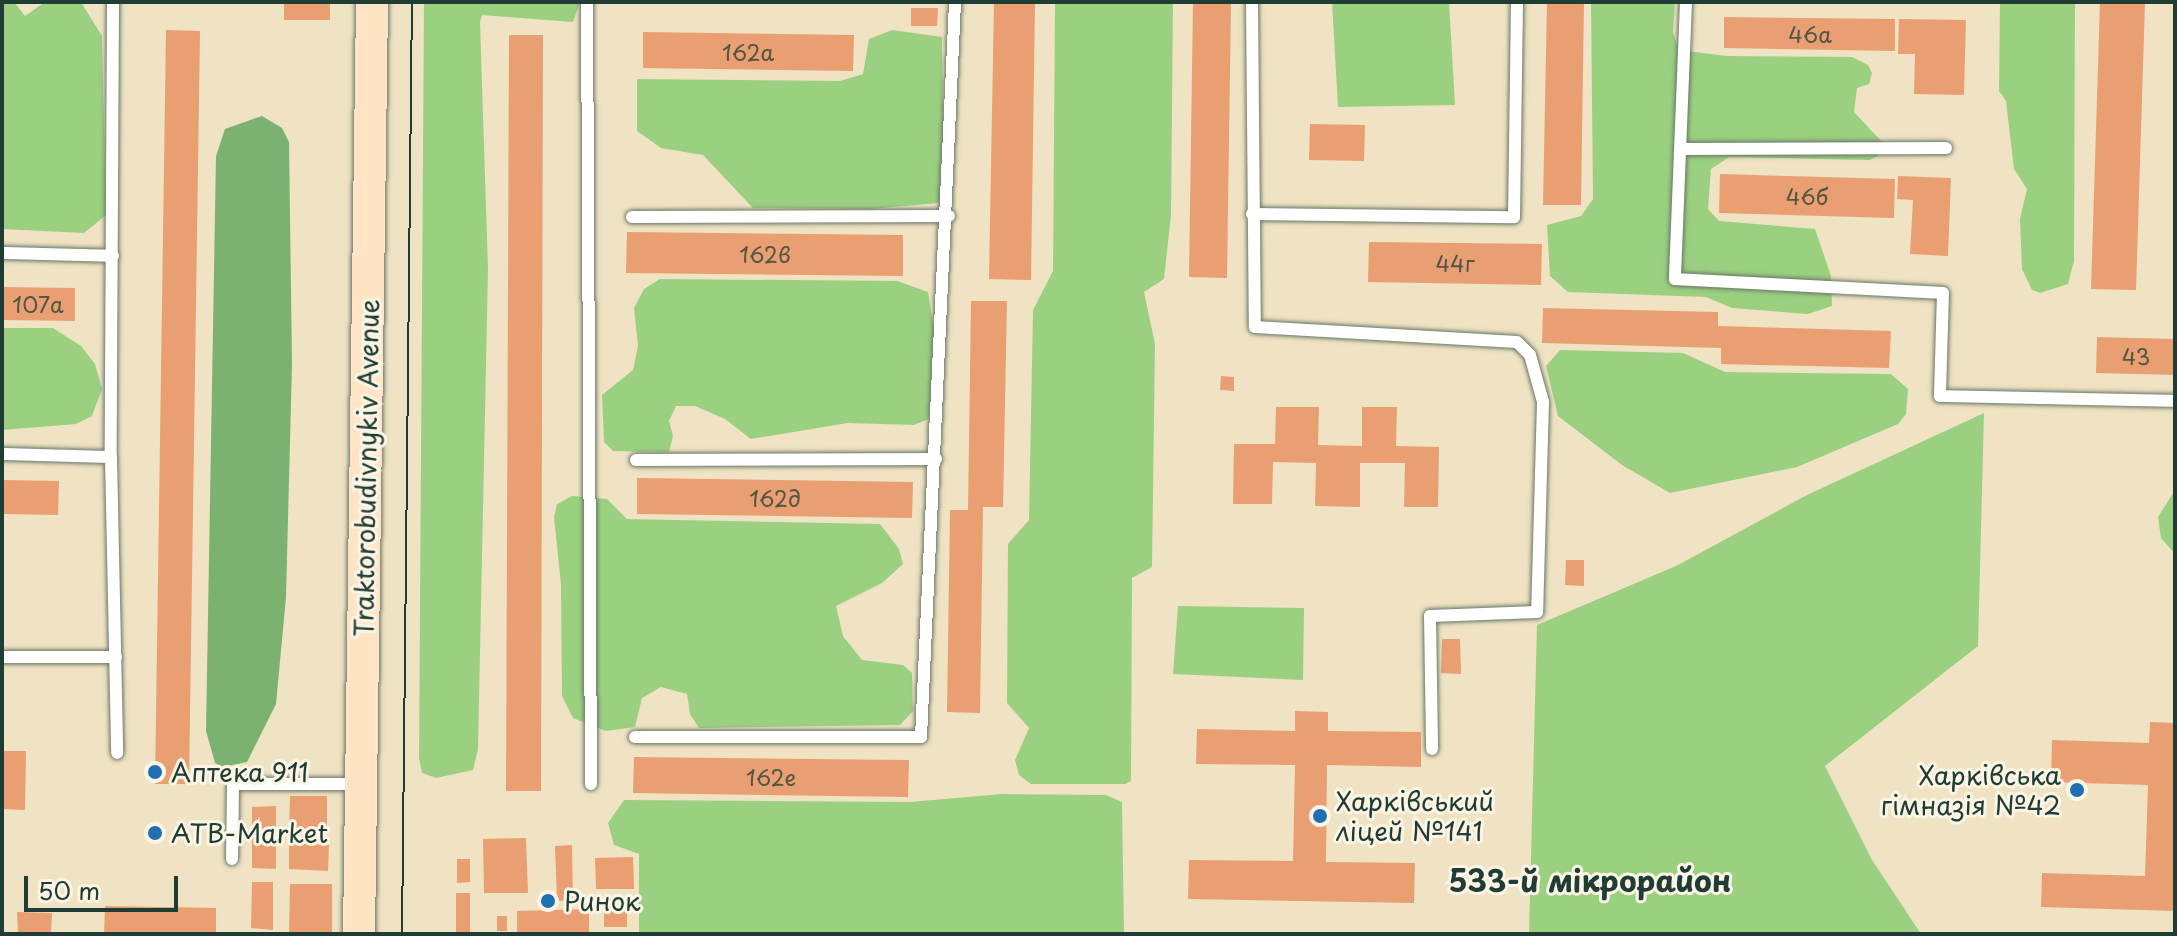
<!DOCTYPE html>
<meta charset="utf-8">
<style>
body{margin:0}
#map{position:relative;width:2177px;height:936px;overflow:hidden;background:#efe3c3;font-family:"Playpen Sans",sans-serif}
div>[style]{position:absolute}
.green>*{inset:0;background:#9bd081}
.forest>*{inset:0;background:#7cb26f}
.building>*{inset:0;background:#e99f72}
.roads{filter:drop-shadow(0 0 2px #687766) drop-shadow(0 0 2px #687766)}
.lane>*{height:12px;margin:-6px;padding:0 6px;transform-origin:6px;border-radius:6px;background:#fff}
.secondary>*{height:32px;margin:-16px;padding:0 16px;transform-origin:16px;border-radius:16px;background:#ffe4c6}
.tram>*{height:2px;margin:-1px;padding:0 1px;transform-origin:1px;border-radius:1px;background:#1f3d34}
.dots>*{width:22px;height:22px;translate:-50% -50%;box-sizing:border-box;border:4px solid #fcf5e5;border-radius:50%}
span{translate:-50% -50%;white-space:nowrap;text-align:center;line-height:1.15;-webkit-text-stroke:6px #fcf5e5;paint-order:stroke}
.number-label{font-size:22px;color:#525644}
.number-label span{-webkit-text-stroke-width:0}
.street-label{font-size:26px;color:#1f3d34}
.poi-label{font-size:26px;color:#1f3d34}
.left{translate:0 -50%;text-align:left}
.right{translate:-100% -50%;text-align:right}
.quarter-label{font-size:30px;color:#1f3d34;font-weight:700}
.frame{position:absolute;inset:0;border:4px solid #1f3d34;pointer-events:none}
.scale{position:absolute;left:24px;top:876px;width:154px;height:36px;box-sizing:border-box;border:4px solid #1f3d34;border-top:0;padding-left:10px;font-size:24px;line-height:28px;white-space:nowrap;color:#1f3d34;-webkit-text-stroke:6px #fcf5e5;paint-order:stroke}
</style>
<div id="map">
<div class="green">
<div style="clip-path:polygon(2px 2px,14px 2px,25px 16px,45px 2px,81px 2px,102px 36px,106px 215px,84px 233px,2px 229px)"></div>
<div style="clip-path:polygon(424px 2px,580px 2px,573px 22px,482px 15px,480px 22px,488px 269px,478px 749px,473px 770px,436px 778px,422px 773px,419px 758px)"></div>
<div style="clip-path:polygon(1055px 2px,1173px 2px,1171px 215px,1164px 279px,1144px 292px,1155px 344px,1152px 567px,1132px 578px,1131px 781px,1125px 784px,1031px 784px,1019px 775px,1015px 760px,1029px 728px,1007px 703px,1008px 544px,1029px 520px,1033px 310px,1053px 271px)"></div>
<div style="clip-path:polygon(1332px 2px,1449px 2px,1455px 105px,1338px 107px)"></div>
<div style="clip-path:polygon(1591px 2px,1675px 2px,1673px 32px,1679px 50px,1727px 56px,1852px 57px,1868px 65px,1872px 73px,1869px 84px,1857px 88px,1854px 112px,1883px 143px,1879px 155px,1870px 160px,1729px 157px,1711px 169px,1708px 209px,1719px 221px,1815px 229px,1831px 276px,1832px 306px,1808px 314px,1732px 308px,1706px 297px,1568px 292px,1550px 276px,1547px 225px,1581px 216px,1593px 199px)"></div>
<div style="clip-path:polygon(2000px 2px,2075px 2px,2074px 261px,2068px 284px,2040px 293px,2032px 290px,2022px 269px,2020px 219px,2027px 189px,2014px 169px,2006px 101px,1999px 91px)"></div>
<div style="clip-path:polygon(892px 30px,942px 37px,944px 184px,939px 203px,870px 209px,753px 208px,703px 155px,661px 148px,637px 131px,637px 79px,840px 81px,863px 74px,869px 39px)"></div>
<div style="clip-path:polygon(660px 279px,897px 281px,928px 292px,934px 330px,929px 419px,914px 425px,848px 423px,751px 439px,725px 419px,695px 406px,676px 406px,669px 421px,673px 436px,669px 452px,613px 451px,604px 442px,602px 395px,633px 370px,638px 346px,634px 308px,644px 289px)"></div>
<div style="clip-path:polygon(2px 328px,53px 328px,81px 346px,95px 364px,102px 389px,92px 416px,76px 424px,2px 430px)"></div>
<div style="clip-path:polygon(1560px 350px,1683px 353px,1725px 372px,1891px 374px,1908px 389px,1906px 414px,1898px 424px,1797px 467px,1670px 493px,1622px 465px,1558px 416px,1546px 366px)"></div>
<div style="clip-path:polygon(1984px 413px,1978px 646px,1825px 766px,1872px 860px,1921px 934px,1529px 934px,1537px 625px,1676px 566px,1807px 495px)"></div>
<div style="clip-path:polygon(2175px 490px,2175px 554px,2161px 538px,2158px 517px)"></div>
<div style="clip-path:polygon(572px 496px,607px 499px,627px 519px,880px 524px,899px 549px,903px 564px,882px 583px,836px 606px,843px 636px,862px 660px,903px 665px,912px 673px,913px 711px,900px 725px,699px 728px,690px 714px,687px 694px,661px 687px,642px 698px,635px 727px,606px 731px,573px 718px,562px 696px,561px 585px,554px 517px,557px 504px)"></div>
<div style="clip-path:polygon(1178px 606px,1304px 608px,1303px 680px,1173px 674px)"></div>
<div style="clip-path:polygon(1002px 794px,1106px 795px,1122px 802px,1124px 934px,639px 934px,639px 854px,614px 845px,608px 823px,624px 800px,910px 802px)"></div>
</div>
<div class="forest">
<div style="clip-path:polygon(262px 116px,282px 128px,289px 142px,292px 364px,286px 597px,276px 704px,247px 762px,223px 767px,215px 763px,206px 731px,216px 156px,225px 129px)"></div>
</div>
<div class="building">
<div style="clip-path:polygon(284px 2px,330px 2px,330px 20px,284px 20px)"></div>
<div style="clip-path:polygon(994px 2px,1035px 2px,1031px 280px,989px 279px)"></div>
<div style="clip-path:polygon(1193px 2px,1231px 2px,1227px 278px,1189px 277px)"></div>
<div style="clip-path:polygon(1547px 2px,1584px 2px,1581px 205px,1543px 205px)"></div>
<div style="clip-path:polygon(2100px 2px,2145px 2px,2136px 290px,2091px 289px)"></div>
<div style="clip-path:polygon(911px 8px,938px 8px,937px 26px,911px 26px)"></div>
<div style="clip-path:polygon(1724px 17px,1895px 19px,1895px 51px,1724px 48px)"></div>
<div style="clip-path:polygon(1899px 19px,1966px 20px,1964px 95px,1914px 94px,1915px 54px,1898px 54px)"></div>
<div style="clip-path:polygon(166px 30px,200px 31px,189px 784px,155px 784px)"></div>
<div style="clip-path:polygon(643px 32px,854px 35px,853px 71px,643px 68px)"></div>
<div style="clip-path:polygon(509px 35px,543px 35px,541px 791px,506px 791px)"></div>
<div style="clip-path:polygon(1310px 124px,1365px 125px,1364px 161px,1309px 160px)"></div>
<div style="clip-path:polygon(1720px 174px,1895px 179px,1894px 218px,1719px 213px)"></div>
<div style="clip-path:polygon(1898px 176px,1951px 178px,1948px 256px,1910px 254px,1913px 200px,1897px 199px)"></div>
<div style="clip-path:polygon(627px 232px,903px 235px,903px 276px,626px 273px)"></div>
<div style="clip-path:polygon(1369px 242px,1542px 244px,1541px 285px,1368px 282px)"></div>
<div style="clip-path:polygon(2px 287px,75px 288px,75px 321px,2px 320px)"></div>
<div style="clip-path:polygon(971px 301px,1007px 301px,1003px 507px,983px 507px,980px 713px,947px 712px,950px 510px,968px 510px)"></div>
<div style="clip-path:polygon(1543px 308px,1718px 312px,1718px 326px,1891px 331px,1889px 368px,1721px 364px,1721px 348px,1542px 343px)"></div>
<div style="clip-path:polygon(2097px 337px,2175px 339px,2175px 375px,2096px 373px)"></div>
<div style="clip-path:polygon(1221px 376px,1234px 377px,1234px 391px,1220px 390px)"></div>
<div style="clip-path:polygon(1276px 407px,1319px 407px,1318px 445px,1362px 446px,1362px 407px,1397px 407px,1396px 446px,1439px 447px,1438px 507px,1404px 507px,1405px 463px,1360px 463px,1360px 507px,1315px 506px,1316px 463px,1273px 462px,1272px 504px,1233px 504px,1234px 444px,1275px 444px)"></div>
<div style="clip-path:polygon(637px 478px,913px 482px,912px 518px,637px 514px)"></div>
<div style="clip-path:polygon(2px 480px,59px 481px,58px 515px,2px 514px)"></div>
<div style="clip-path:polygon(1566px 560px,1584px 560px,1584px 586px,1565px 585px)"></div>
<div style="clip-path:polygon(1442px 639px,1460px 639px,1461px 674px,1441px 673px)"></div>
<div style="clip-path:polygon(1295px 711px,1328px 712px,1328px 731px,1421px 732px,1421px 767px,1327px 765px,1326px 862px,1415px 863px,1414px 903px,1188px 899px,1189px 860px,1293px 861px,1295px 765px,1196px 764px,1197px 729px,1295px 731px)"></div>
<div style="clip-path:polygon(2150px 722px,2175px 723px,2175px 911px,2041px 907px,2042px 873px,2145px 876px,2148px 785px,2051px 782px,2052px 740px,2149px 743px)"></div>
<div style="clip-path:polygon(2px 751px,26px 751px,25px 810px,2px 809px)"></div>
<div style="clip-path:polygon(634px 757px,909px 760px,908px 797px,633px 793px)"></div>
<div style="clip-path:polygon(290px 796px,327px 796px,327px 830px,289px 829px)"></div>
<div style="clip-path:polygon(276px 806px,276px 869px,252px 868px,252px 807px)"></div>
<div style="clip-path:polygon(526px 838px,528px 893px,484px 893px,483px 839px)"></div>
<div style="clip-path:polygon(289px 843px,329px 845px,328px 871px,289px 869px)"></div>
<div style="clip-path:polygon(572px 845px,573px 900px,557px 901px,555px 846px)"></div>
<div style="clip-path:polygon(633px 857px,634px 889px,596px 889px,595px 858px)"></div>
<div style="clip-path:polygon(457px 859px,470px 859px,470px 882px,457px 883px)"></div>
<div style="clip-path:polygon(252px 882px,273px 882px,273px 930px,251px 928px)"></div>
<div style="clip-path:polygon(290px 884px,332px 884px,332px 934px,289px 934px)"></div>
<div style="clip-path:polygon(456px 893px,470px 893px,470px 934px,456px 934px)"></div>
<div style="clip-path:polygon(105px 906px,216px 908px,216px 934px,104px 934px)"></div>
<div style="clip-path:polygon(589px 909px,589px 934px,517px 934px,517px 911px)"></div>
<div style="clip-path:polygon(604px 910px,627px 910px,627px 927px,604px 927px)"></div>
<div style="clip-path:polygon(17px 912px,52px 913px,51px 934px,18px 933px)"></div>
<div style="clip-path:polygon(497px 916px,507px 916px,507px 931px,497px 931px)"></div>
</div>
<div class="roads">
<div class="lane">
<div style="left:113px;top:2px;width:455px;rotate:90.3deg"></div>
<div style="left:111px;top:457px;width:296px;rotate:88.8deg"></div>
<div style="left:587px;top:2px;width:782px;rotate:89.71deg"></div>
<div style="left:1252px;top:2px;width:325px;rotate:89.5deg"></div>
<div style="left:1255px;top:327px;width:262px;rotate:3.3deg"></div>
<div style="left:1517px;top:342px;width:18px;rotate:45deg"></div>
<div style="left:1530px;top:355px;width:49px;rotate:74.5deg"></div>
<div style="left:1543px;top:402px;width:210px;rotate:91.6deg"></div>
<div style="left:1537px;top:612px;width:107px;rotate:177.9deg"></div>
<div style="left:1430px;top:616px;width:133px;rotate:89.1deg"></div>
<div style="left:1686px;top:2px;width:277px;rotate:92.3deg"></div>
<div style="left:1675px;top:279px;width:268px;rotate:3deg"></div>
<div style="left:1943px;top:293px;width:103px;rotate:91.7deg"></div>
<div style="left:1940px;top:396px;width:235px;rotate:1.2deg"></div>
<div style="left:1680px;top:149px;width:266px;rotate:-0.2deg"></div>
<div style="left:1252px;top:214px;width:262px;rotate:0.7deg"></div>
<div style="left:1514px;top:217px;width:215px;rotate:-89.2deg"></div>
<div style="left:632px;top:217px;width:317px;rotate:-0.2deg"></div>
<div style="left:2px;top:253px;width:111px;rotate:1.5deg"></div>
<div style="left:2px;top:454px;width:109px;rotate:1.6deg"></div>
<div style="left:636px;top:460px;width:300px;rotate:-0.2deg"></div>
<div style="left:2px;top:657px;width:114px"></div>
<div style="left:635px;top:737px;width:286px"></div>
<div style="left:921px;top:737px;width:736px;rotate:-87.35deg"></div>
<div style="left:232px;top:859px;width:75px;rotate:-89.2deg"></div>
<div style="left:233px;top:784px;width:125px"></div>
</div>
<div class="secondary">
<div style="left:359px;top:934px;width:932px;rotate:-89.2deg"></div>
</div>
</div>
<div class="tram">
<div style="left:402px;top:934px;width:932px;rotate:-89.39deg"></div>
</div>
<div class="dots">
<div style="left:155px;top:772px;background:#1f6fb2"></div>
<div style="left:2077px;top:790px;background:#1f6fb2"></div>
<div style="left:1320px;top:816px;background:#1f6fb2"></div>
<div style="left:155px;top:833px;background:#1f6fb2"></div>
<div style="left:548px;top:901px;background:#1f6fb2"></div>
</div>
<div class="number-label">
<span style="left:1810px;top:34px">46а</span>
<span style="left:748px;top:52px">162а</span>
<span style="left:1807px;top:196px">46б</span>
<span style="left:765px;top:254px">162в</span>
<span style="left:1455px;top:263px">44г</span>
<span style="left:38px;top:304px">107а</span>
<span style="left:2136px;top:356px">43</span>
<span style="left:775px;top:498px">162д</span>
<span style="left:771px;top:777px">162е</span>
</div>
<div class="street-label">
<span style="left:366px;top:468px;rotate:-89deg">Traktorobudivnykiv Avenue</span>
</div>
<div class="poi-label">
<span class="left" style="left:171px;top:772px">Аптека 911</span>
<span class="right" style="left:2061px;top:790px">Харківська<br>гімназія №42</span>
<span class="left" style="left:1336px;top:816px">Харківський<br>ліцей №141</span>
<span class="left" style="left:171px;top:833px">ATB-Market</span>
<span class="left" style="left:564px;top:901px">Ринок</span>
</div>
<div class="quarter-label">
<span style="left:1590px;top:880px">533-й мікрорайон</span>
</div>
<div class="frame"></div>
<div class="scale">50 m</div>
</div>
